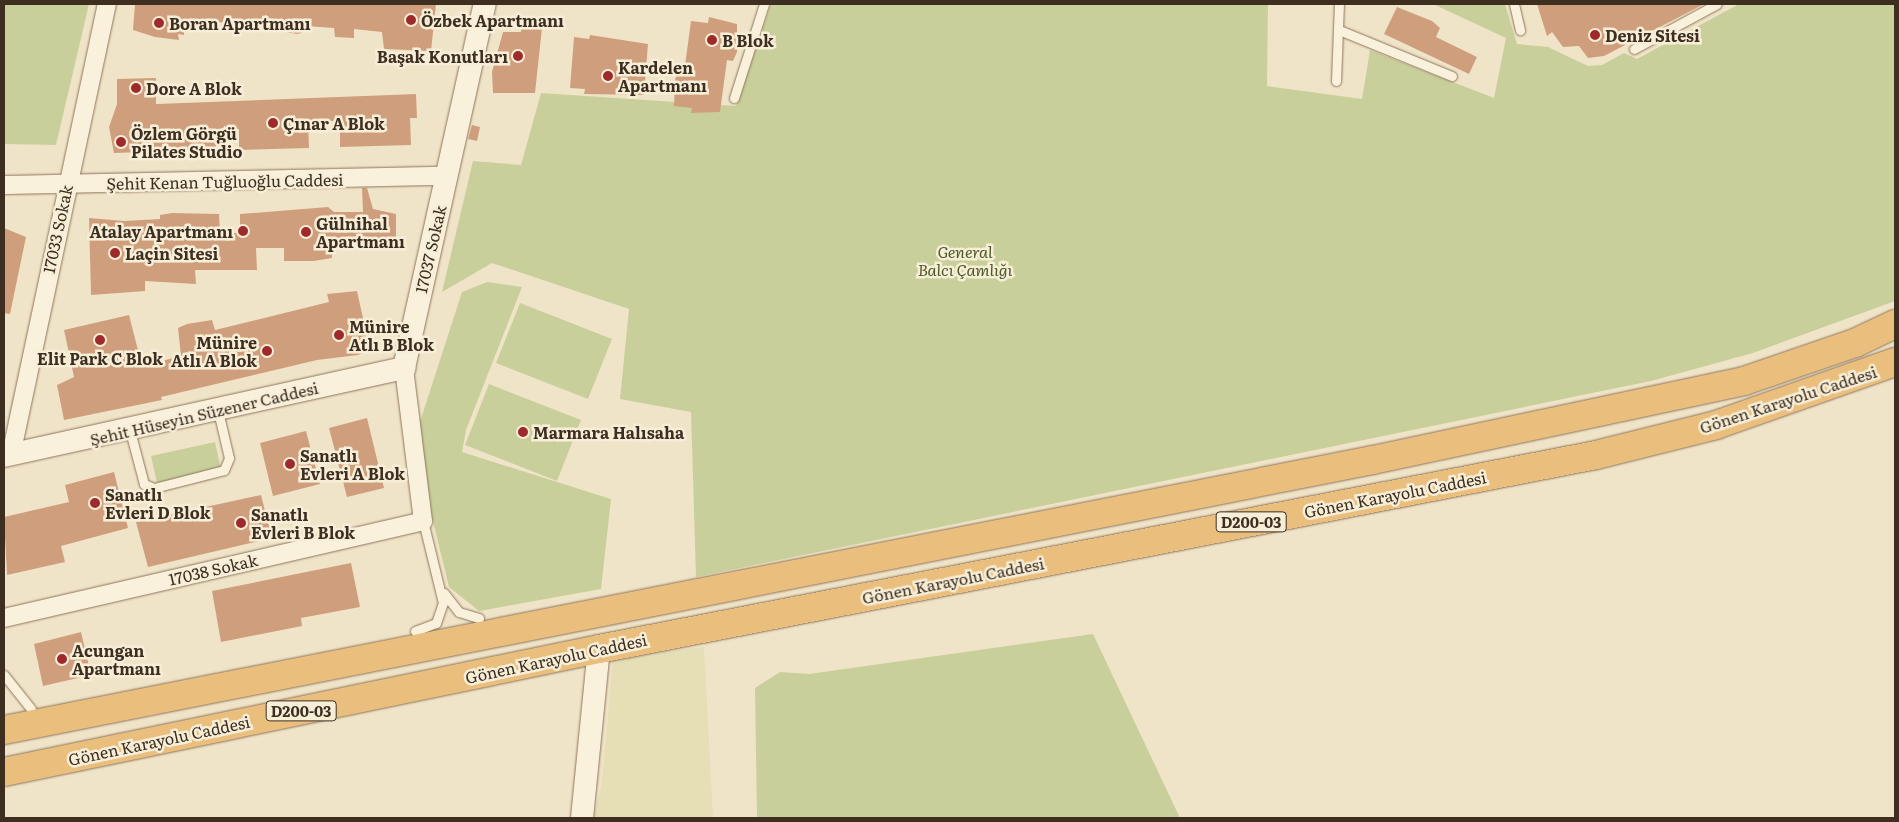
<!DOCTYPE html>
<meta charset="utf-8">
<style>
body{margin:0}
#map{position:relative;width:1899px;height:822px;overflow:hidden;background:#f0e4c8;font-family:Literata,serif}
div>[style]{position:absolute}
.farmland>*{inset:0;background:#e6deb5}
.green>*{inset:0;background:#c9cf9b}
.building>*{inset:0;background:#cf9f7d}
.roads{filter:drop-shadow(0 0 1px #8d765c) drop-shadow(0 0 1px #8d765c)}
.service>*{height:9px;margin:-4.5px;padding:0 4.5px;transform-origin:4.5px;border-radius:4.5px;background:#faf1dc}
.minor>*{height:18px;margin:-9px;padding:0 9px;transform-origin:9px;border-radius:9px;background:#faf1dc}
.tertiary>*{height:22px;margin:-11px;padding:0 11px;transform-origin:11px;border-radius:11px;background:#faf1dc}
.trunk>*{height:28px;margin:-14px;padding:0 14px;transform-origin:14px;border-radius:14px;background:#eabe7c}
.dots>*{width:14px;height:14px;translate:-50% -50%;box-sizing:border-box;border:2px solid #f7eed8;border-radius:50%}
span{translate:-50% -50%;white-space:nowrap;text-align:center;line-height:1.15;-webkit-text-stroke:5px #f7eed8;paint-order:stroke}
.shield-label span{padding:1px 4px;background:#f7eed8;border:1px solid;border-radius:4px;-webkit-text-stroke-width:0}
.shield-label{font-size:15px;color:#3d2e20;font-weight:700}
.poi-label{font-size:16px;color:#3d2e20;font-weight:700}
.left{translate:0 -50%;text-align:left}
.right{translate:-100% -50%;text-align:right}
.street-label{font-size:16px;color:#3d2e20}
.park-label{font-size:16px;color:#4d5a26;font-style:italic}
.frame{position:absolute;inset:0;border:5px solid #3d2e20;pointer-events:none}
</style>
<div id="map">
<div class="farmland">
<div style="clip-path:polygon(704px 647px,713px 818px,593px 818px,602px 782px,613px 658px)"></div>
</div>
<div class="green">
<div style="clip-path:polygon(4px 4px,89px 4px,56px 145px,4px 144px)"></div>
<div style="clip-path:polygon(771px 4px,1268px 4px,1267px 86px,1362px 99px,1370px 50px,1494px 98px,1506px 38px,1433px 4px,1505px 4px,1517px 44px,1548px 47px,1588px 66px,1602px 65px,1624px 53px,1637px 59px,1739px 4px,1895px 4px,1895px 301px,1753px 353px,1651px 381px,696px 577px,691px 412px,620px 399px,629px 309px,492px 263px,442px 292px,473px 161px,521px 165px,541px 93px,736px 106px)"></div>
<div style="clip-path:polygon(487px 282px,522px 287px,466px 430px,462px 452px,611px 499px,601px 589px,479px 611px,449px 587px,429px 505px,418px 428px,462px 292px)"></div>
<div style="clip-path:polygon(520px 303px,612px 339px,588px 399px,496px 363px)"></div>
<div style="clip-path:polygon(489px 384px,581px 420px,557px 481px,465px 445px)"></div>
<div style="clip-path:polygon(215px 442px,221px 469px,157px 483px,151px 456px)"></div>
<div style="clip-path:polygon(1093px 634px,1180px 818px,757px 818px,755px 688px,780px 672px,809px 674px)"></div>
</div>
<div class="building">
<div style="clip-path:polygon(135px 4px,436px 4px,431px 51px,384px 49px,382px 32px,354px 29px,354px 38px,335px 37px,334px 28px,306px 26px,306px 31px,298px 34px,212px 21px,184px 21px,184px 35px,178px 34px,179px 40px,155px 37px,133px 30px)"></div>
<div style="clip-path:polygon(1537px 4px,1704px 4px,1604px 56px,1588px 58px,1579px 46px,1563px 47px,1552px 32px,1547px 36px)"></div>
<div style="clip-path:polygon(1397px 7px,1432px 21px,1440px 28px,1436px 37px,1477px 57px,1469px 74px,1384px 34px)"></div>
<div style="clip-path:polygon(709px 17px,737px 24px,737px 52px,733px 61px,727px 60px,720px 112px,691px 113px,692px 108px,674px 106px,675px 80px,678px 72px,684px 73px,691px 21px,708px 23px)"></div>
<div style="clip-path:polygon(521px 23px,542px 28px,535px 93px,493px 93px,492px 72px,503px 32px,521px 32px)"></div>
<div style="clip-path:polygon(590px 35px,648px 44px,644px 95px,584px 94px,585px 89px,570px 88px,574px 37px,589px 39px)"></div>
<div style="clip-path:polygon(156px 78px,156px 104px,416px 94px,417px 118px,410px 118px,411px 145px,340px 147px,340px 121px,308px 121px,309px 148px,239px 150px,239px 129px,215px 129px,216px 147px,205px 150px,114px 153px,109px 127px,117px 104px,117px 79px)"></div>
<div style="clip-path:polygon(472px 125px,480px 127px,477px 141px,468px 139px)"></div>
<div style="clip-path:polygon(362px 188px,367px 188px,373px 209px,396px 214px,396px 240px,382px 247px,332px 246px,332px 258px,314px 261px,284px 261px,284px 248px,256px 248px,257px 270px,195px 270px,196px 284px,145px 281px,145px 291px,91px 295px,89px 218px,124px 221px,160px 219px,160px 215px,172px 213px,219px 214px,220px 233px,240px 233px,240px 214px,328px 207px,334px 212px,363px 212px)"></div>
<div style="clip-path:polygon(4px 228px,26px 237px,10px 314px,4px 313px)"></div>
<div style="clip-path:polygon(357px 291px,370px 350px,358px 355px,317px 360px,161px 397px,162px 400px,64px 420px,57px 385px,74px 377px,64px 330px,129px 315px,141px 362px,150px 364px,181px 356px,178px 328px,187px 324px,212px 320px,215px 330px,329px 302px,327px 294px)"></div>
<div style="clip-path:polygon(367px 418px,384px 488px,347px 497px,329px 428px)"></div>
<div style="clip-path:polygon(306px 431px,320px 484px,273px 496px,260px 443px)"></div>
<div style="clip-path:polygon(114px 472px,128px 528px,61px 546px,65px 562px,7px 575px,4px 517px,69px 502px,65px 485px)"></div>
<div style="clip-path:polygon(261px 495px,272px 538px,148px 567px,136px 522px)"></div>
<div style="clip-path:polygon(351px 563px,360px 607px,301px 618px,302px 626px,221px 642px,212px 591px)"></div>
<div style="clip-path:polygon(81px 632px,91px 675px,43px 686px,34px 644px)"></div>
</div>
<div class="roads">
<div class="service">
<div style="left:1514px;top:4px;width:27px;rotate:77deg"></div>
<div style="left:1339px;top:30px;width:122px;rotate:22.2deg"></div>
<div style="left:1634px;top:49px;width:94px;rotate:-28.5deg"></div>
<div style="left:1336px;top:81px;width:77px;rotate:-87.8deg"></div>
<div style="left:734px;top:98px;width:99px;rotate:-72.3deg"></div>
<div style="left:130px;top:431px;width:55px;rotate:75.2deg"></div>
<div style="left:144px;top:484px;width:11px;rotate:22deg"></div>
<div style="left:154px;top:488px;width:72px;rotate:-14.4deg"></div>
<div style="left:224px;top:470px;width:13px;rotate:-67deg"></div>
<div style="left:229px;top:458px;width:48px;rotate:-103.2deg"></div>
<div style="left:444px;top:593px;width:24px;rotate:52deg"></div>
<div style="left:459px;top:612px;width:21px;rotate:17deg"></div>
<div style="left:415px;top:631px;width:22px;rotate:-21deg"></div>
<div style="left:436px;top:623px;width:21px;rotate:-71deg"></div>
<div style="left:443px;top:603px;width:84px;rotate:-103.7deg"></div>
<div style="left:4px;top:675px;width:43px;rotate:51.5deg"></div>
</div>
<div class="minor">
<div style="left:4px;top:185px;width:442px;rotate:-1.2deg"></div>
<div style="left:11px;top:455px;width:461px;rotate:-78deg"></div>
<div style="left:4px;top:618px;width:430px;rotate:-13deg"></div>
<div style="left:423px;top:521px;width:154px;rotate:-97.1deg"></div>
</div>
<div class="tertiary">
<div style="left:4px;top:456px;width:410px;rotate:-12.4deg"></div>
<div style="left:404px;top:368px;width:373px;rotate:-77.5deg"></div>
<div style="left:582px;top:818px;width:170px;rotate:-84.3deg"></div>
</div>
<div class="trunk">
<div style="left:4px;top:730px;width:1395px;rotate:-11.16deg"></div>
<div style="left:1373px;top:460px;width:379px;rotate:-12deg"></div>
<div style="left:1744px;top:381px;width:117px;rotate:-18.9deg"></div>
<div style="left:1855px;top:343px;width:44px;rotate:-25.4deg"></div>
<div style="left:4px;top:772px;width:608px;rotate:-11.68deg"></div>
<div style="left:599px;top:649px;width:1016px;rotate:-11.01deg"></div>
<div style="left:1596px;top:455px;width:124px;rotate:-14deg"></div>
<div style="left:1716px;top:425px;width:190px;rotate:-19.4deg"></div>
</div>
</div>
<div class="dots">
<div style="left:411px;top:20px;background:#9e2a2b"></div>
<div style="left:159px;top:23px;background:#9e2a2b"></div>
<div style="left:1595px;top:35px;background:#9e2a2b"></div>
<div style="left:712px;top:40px;background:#9e2a2b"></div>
<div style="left:518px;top:56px;background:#9e2a2b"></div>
<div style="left:608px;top:76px;background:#9e2a2b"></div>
<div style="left:136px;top:88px;background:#9e2a2b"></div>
<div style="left:273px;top:123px;background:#9e2a2b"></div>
<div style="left:121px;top:142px;background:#9e2a2b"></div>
<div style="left:243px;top:231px;background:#9e2a2b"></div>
<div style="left:306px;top:232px;background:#9e2a2b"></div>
<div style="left:115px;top:253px;background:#9e2a2b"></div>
<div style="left:339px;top:335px;background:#9e2a2b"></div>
<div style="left:100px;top:340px;background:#9e2a2b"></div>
<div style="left:267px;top:351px;background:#9e2a2b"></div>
<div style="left:523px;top:432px;background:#9e2a2b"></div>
<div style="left:290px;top:464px;background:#9e2a2b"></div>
<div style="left:95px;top:503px;background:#9e2a2b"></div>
<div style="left:241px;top:523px;background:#9e2a2b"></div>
<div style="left:62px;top:659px;background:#9e2a2b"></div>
</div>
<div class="shield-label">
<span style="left:1251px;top:522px">D200-03</span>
<span style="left:301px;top:711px">D200-03</span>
</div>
<div class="poi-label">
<span class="left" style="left:421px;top:20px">Özbek Apartmanı</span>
<span class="left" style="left:169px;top:23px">Boran Apartmanı</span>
<span class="left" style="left:1605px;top:35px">Deniz Sitesi</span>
<span class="left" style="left:722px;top:40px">B Blok</span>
<span class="right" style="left:508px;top:56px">Başak Konutları</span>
<span class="left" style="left:618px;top:76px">Kardelen<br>Apartmanı</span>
<span class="left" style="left:146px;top:88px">Dore A Blok</span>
<span class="left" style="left:283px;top:123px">Çınar A Blok</span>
<span class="left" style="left:131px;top:142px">Özlem Görgü<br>Pilates Studio</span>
<span class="left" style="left:316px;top:232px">Gülnihal<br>Apartmanı</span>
<span class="right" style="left:233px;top:231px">Atalay Apartmanı</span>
<span class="left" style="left:125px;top:253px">Laçin Sitesi</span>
<span class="left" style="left:349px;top:335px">Münire<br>Atlı B Blok</span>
<span class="right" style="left:257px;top:351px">Münire<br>Atlı A Blok</span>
<span style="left:100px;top:358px">Elit Park C Blok</span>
<span class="left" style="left:533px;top:432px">Marmara Halısaha</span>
<span class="left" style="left:300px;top:464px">Sanatlı<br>Evleri A Blok</span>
<span class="left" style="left:105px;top:503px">Sanatlı<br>Evleri D Blok</span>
<span class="left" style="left:251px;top:523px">Sanatlı<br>Evleri B Blok</span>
<span class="left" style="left:72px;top:659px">Acungan<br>Apartmanı</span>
</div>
<div class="street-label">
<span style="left:225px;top:181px;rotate:-1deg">Şehit Kenan Tuğluoğlu Caddesi</span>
<span style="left:57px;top:229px;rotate:-78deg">17033 Sokak</span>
<span style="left:430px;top:249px;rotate:-77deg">17037 Sokak</span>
<span style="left:1788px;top:399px;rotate:-18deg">Gönen Karayolu Caddesi</span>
<span style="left:204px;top:413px;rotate:-13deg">Şehit Hüseyin Süzener Caddesi</span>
<span style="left:1395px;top:494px;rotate:-11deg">Gönen Karayolu Caddesi</span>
<span style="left:213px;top:569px;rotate:-13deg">17038 Sokak</span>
<span style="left:953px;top:580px;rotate:-11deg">Gönen Karayolu Caddesi</span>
<span style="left:556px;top:658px;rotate:-12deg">Gönen Karayolu Caddesi</span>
<span style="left:159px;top:740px;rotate:-12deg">Gönen Karayolu Caddesi</span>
</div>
<div class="park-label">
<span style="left:965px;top:260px">General<br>Balcı Çamlığı</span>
</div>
<div class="frame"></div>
</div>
